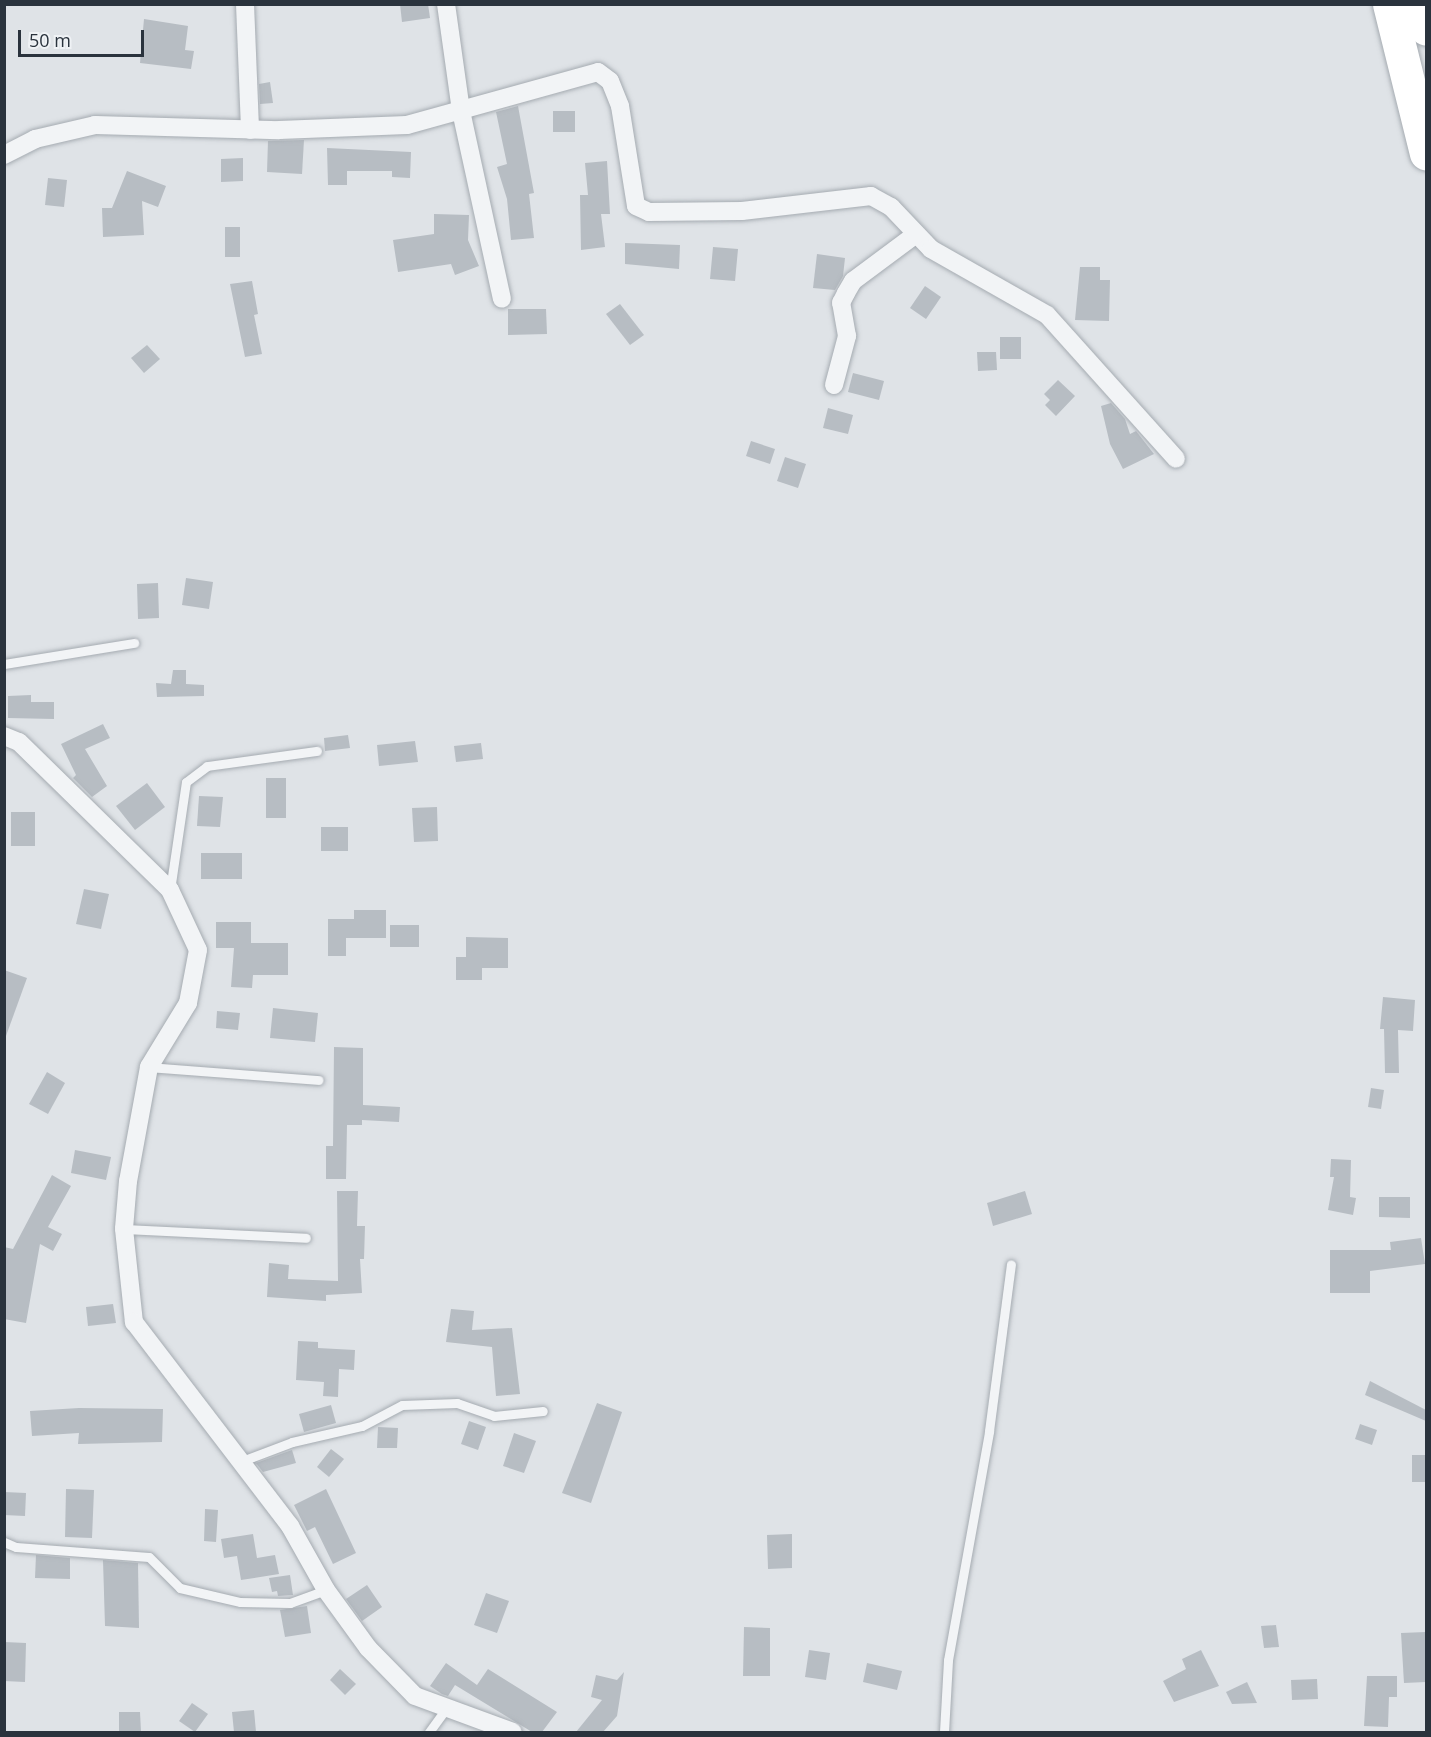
<!DOCTYPE html>
<style>
body{margin:0}
#map{position:relative;width:1431px;height:1737px;overflow:hidden;background:#dfe3e7;font-family:"Open Sans",sans-serif}
div>[style]{position:absolute}
.building>*{inset:0;background:#b7bdc3}
.roads{filter:drop-shadow(0 0 2px #a5abb1) drop-shadow(0 0 2px #a5abb1)}
.lane>*{height:9px;margin:-4.5px;padding:0 4.5px;transform-origin:4.5px;border-radius:4.5px;background:#f2f4f6}
.street>*{height:18px;margin:-9px;padding:0 9px;transform-origin:9px;border-radius:9px;background:#f2f4f6}
.highway>*{height:33px;margin:-16.5px;padding:0 16.5px;transform-origin:16.5px;border-radius:16.5px;background:#fff}
span{translate:-50% -50%;white-space:nowrap;text-align:center;line-height:1.15;-webkit-text-stroke:4.5px #eff2f5;paint-order:stroke}
.frame{position:absolute;inset:0;border:6px solid #2a333d;pointer-events:none}
.scale{position:absolute;left:18px;top:30px;width:126px;height:27px;box-sizing:border-box;border:3px solid #2a333d;border-top:0;padding-left:8px;font-size:18px;line-height:21px;white-space:nowrap;color:#2a333d;-webkit-text-stroke:4px #eff2f5;paint-order:stroke}
</style>
<div id="map">
<div class="building">
<div style="clip-path:polygon(400px 4px,428px 4px,430px 18px,402px 22px)"></div>
<div style="clip-path:polygon(144px 19px,188px 26px,185px 50px,194px 51px,191px 69px,140px 63px)"></div>
<div style="clip-path:polygon(270px 82px,273px 103px,260px 104px,259px 84px)"></div>
<div style="clip-path:polygon(518px 106px,534px 193px,529px 194px,534px 238px,511px 240px,507px 199px,497px 167px,507px 164px,496px 112px)"></div>
<div style="clip-path:polygon(553px 111px,575px 111px,575px 132px,553px 132px)"></div>
<div style="clip-path:polygon(304px 140px,302px 174px,267px 172px,268px 141px)"></div>
<div style="clip-path:polygon(327px 148px,411px 152px,410px 178px,392px 177px,392px 171px,347px 171px,347px 185px,328px 185px)"></div>
<div style="clip-path:polygon(243px 158px,243px 181px,221px 182px,221px 159px)"></div>
<div style="clip-path:polygon(607px 161px,610px 214px,601px 214px,605px 247px,581px 250px,580px 195px,588px 195px,585px 163px)"></div>
<div style="clip-path:polygon(127px 171px,166px 186px,158px 207px,142px 201px,144px 235px,103px 237px,102px 208px,112px 208px)"></div>
<div style="clip-path:polygon(48px 178px,67px 180px,64px 207px,45px 205px)"></div>
<div style="clip-path:polygon(434px 214px,469px 215px,468px 240px,479px 266px,455px 275px,451px 264px,398px 272px,393px 240px,434px 234px)"></div>
<div style="clip-path:polygon(225px 227px,240px 227px,240px 257px,225px 257px)"></div>
<div style="clip-path:polygon(625px 243px,680px 245px,679px 269px,625px 264px)"></div>
<div style="clip-path:polygon(713px 247px,738px 249px,735px 281px,710px 279px)"></div>
<div style="clip-path:polygon(817px 254px,845px 258px,843px 276px,835px 290px,813px 288px)"></div>
<div style="clip-path:polygon(1080px 267px,1100px 267px,1100px 280px,1110px 280px,1109px 321px,1075px 320px)"></div>
<div style="clip-path:polygon(252px 281px,258px 314px,254px 315px,262px 354px,245px 357px,230px 284px)"></div>
<div style="clip-path:polygon(925px 286px,941px 297px,926px 319px,910px 308px)"></div>
<div style="clip-path:polygon(620px 304px,644px 335px,630px 345px,606px 314px)"></div>
<div style="clip-path:polygon(508px 309px,546px 309px,547px 334px,508px 335px)"></div>
<div style="clip-path:polygon(1000px 337px,1021px 337px,1021px 359px,1000px 359px)"></div>
<div style="clip-path:polygon(147px 345px,160px 359px,144px 373px,131px 358px)"></div>
<div style="clip-path:polygon(977px 352px,996px 352px,997px 370px,978px 371px)"></div>
<div style="clip-path:polygon(853px 373px,884px 381px,879px 400px,848px 392px)"></div>
<div style="clip-path:polygon(1058px 380px,1075px 396px,1056px 416px,1045px 405px,1050px 400px,1044px 394px)"></div>
<div style="clip-path:polygon(1111px 403px,1125px 419px,1130px 434px,1136px 431px,1154px 454px,1123px 469px,1110px 444px,1101px 406px)"></div>
<div style="clip-path:polygon(828px 408px,853px 415px,848px 434px,823px 428px)"></div>
<div style="clip-path:polygon(751px 441px,775px 449px,770px 464px,746px 456px)"></div>
<div style="clip-path:polygon(785px 457px,806px 464px,798px 488px,777px 481px)"></div>
<div style="clip-path:polygon(186px 578px,213px 582px,209px 609px,182px 605px)"></div>
<div style="clip-path:polygon(158px 583px,159px 618px,138px 619px,137px 584px)"></div>
<div style="clip-path:polygon(173px 670px,186px 670px,186px 684px,204px 685px,204px 696px,157px 697px,156px 683px,171px 684px)"></div>
<div style="clip-path:polygon(31px 695px,31px 702px,54px 702px,54px 719px,8px 718px,8px 696px)"></div>
<div style="clip-path:polygon(103px 724px,110px 738px,85px 749px,107px 786px,92px 797px,73px 778px,76px 775px,61px 744px)"></div>
<div style="clip-path:polygon(348px 735px,350px 748px,325px 751px,324px 738px)"></div>
<div style="clip-path:polygon(415px 741px,418px 762px,379px 766px,377px 745px)"></div>
<div style="clip-path:polygon(481px 743px,483px 759px,456px 762px,454px 746px)"></div>
<div style="clip-path:polygon(266px 778px,286px 778px,286px 818px,266px 818px)"></div>
<div style="clip-path:polygon(147px 783px,165px 807px,135px 830px,116px 806px)"></div>
<div style="clip-path:polygon(199px 796px,223px 797px,220px 827px,197px 826px)"></div>
<div style="clip-path:polygon(437px 807px,438px 841px,414px 842px,412px 808px)"></div>
<div style="clip-path:polygon(11px 812px,35px 812px,35px 846px,11px 846px)"></div>
<div style="clip-path:polygon(321px 827px,348px 827px,348px 851px,321px 851px)"></div>
<div style="clip-path:polygon(201px 853px,242px 853px,242px 879px,201px 879px)"></div>
<div style="clip-path:polygon(84px 889px,109px 894px,101px 929px,76px 924px)"></div>
<div style="clip-path:polygon(354px 910px,386px 910px,386px 938px,346px 938px,346px 956px,328px 956px,328px 919px,354px 919px)"></div>
<div style="clip-path:polygon(216px 922px,251px 922px,251px 943px,288px 943px,288px 975px,253px 975px,252px 988px,231px 987px,234px 948px,216px 948px)"></div>
<div style="clip-path:polygon(390px 925px,419px 925px,419px 947px,390px 947px)"></div>
<div style="clip-path:polygon(466px 937px,508px 938px,508px 968px,482px 968px,482px 980px,456px 980px,456px 957px,466px 957px)"></div>
<div style="clip-path:polygon(4px 970px,27px 978px,6px 1036px,4px 1036px)"></div>
<div style="clip-path:polygon(1383px 997px,1415px 1000px,1413px 1031px,1398px 1030px,1399px 1073px,1385px 1073px,1384px 1029px,1380px 1029px)"></div>
<div style="clip-path:polygon(273px 1008px,318px 1013px,315px 1042px,270px 1038px)"></div>
<div style="clip-path:polygon(217px 1011px,240px 1013px,238px 1030px,216px 1028px)"></div>
<div style="clip-path:polygon(334px 1047px,363px 1048px,363px 1105px,400px 1107px,399px 1122px,362px 1120px,362px 1125px,347px 1125px,346px 1179px,326px 1179px,326px 1146px,333px 1146px)"></div>
<div style="clip-path:polygon(47px 1072px,65px 1083px,48px 1114px,29px 1104px)"></div>
<div style="clip-path:polygon(1371px 1088px,1384px 1090px,1381px 1109px,1368px 1107px)"></div>
<div style="clip-path:polygon(75px 1150px,111px 1157px,106px 1180px,71px 1173px)"></div>
<div style="clip-path:polygon(1331px 1159px,1351px 1160px,1350px 1197px,1356px 1198px,1353px 1215px,1328px 1210px,1334px 1177px,1330px 1177px)"></div>
<div style="clip-path:polygon(52px 1175px,71px 1186px,48px 1227px,62px 1234px,53px 1251px,40px 1244px,26px 1323px,4px 1319px,4px 1247px,13px 1249px)"></div>
<div style="clip-path:polygon(337px 1191px,358px 1191px,357px 1226px,365px 1226px,364px 1259px,360px 1259px,362px 1293px,326px 1295px,326px 1301px,267px 1297px,269px 1263px,289px 1265px,288px 1279px,338px 1281px)"></div>
<div style="clip-path:polygon(1025px 1191px,1032px 1214px,993px 1226px,987px 1203px)"></div>
<div style="clip-path:polygon(1379px 1197px,1410px 1197px,1410px 1218px,1379px 1217px)"></div>
<div style="clip-path:polygon(1421px 1238px,1425px 1264px,1370px 1271px,1370px 1293px,1330px 1293px,1330px 1250px,1391px 1250px,1390px 1242px)"></div>
<div style="clip-path:polygon(113px 1304px,116px 1323px,88px 1326px,86px 1307px)"></div>
<div style="clip-path:polygon(451px 1309px,474px 1311px,472px 1330px,512px 1328px,520px 1394px,496px 1396px,492px 1347px,446px 1342px)"></div>
<div style="clip-path:polygon(298px 1341px,318px 1342px,318px 1348px,355px 1350px,354px 1370px,339px 1369px,338px 1397px,323px 1396px,324px 1382px,296px 1380px)"></div>
<div style="clip-path:polygon(1370px 1381px,1426px 1410px,1426px 1421px,1365px 1395px)"></div>
<div style="clip-path:polygon(597px 1403px,622px 1412px,591px 1503px,562px 1493px)"></div>
<div style="clip-path:polygon(331px 1405px,336px 1423px,304px 1432px,299px 1414px)"></div>
<div style="clip-path:polygon(79px 1408px,163px 1409px,162px 1442px,78px 1444px,79px 1433px,32px 1436px,30px 1411px)"></div>
<div style="clip-path:polygon(469px 1421px,486px 1427px,478px 1450px,461px 1444px)"></div>
<div style="clip-path:polygon(1360px 1424px,1377px 1430px,1372px 1445px,1355px 1439px)"></div>
<div style="clip-path:polygon(378px 1427px,398px 1428px,397px 1448px,377px 1448px)"></div>
<div style="clip-path:polygon(514px 1433px,536px 1441px,524px 1473px,503px 1466px)"></div>
<div style="clip-path:polygon(331px 1449px,344px 1459px,329px 1477px,317px 1467px)"></div>
<div style="clip-path:polygon(292px 1450px,296px 1463px,263px 1472px,256px 1463px)"></div>
<div style="clip-path:polygon(1412px 1455px,1426px 1455px,1426px 1482px,1412px 1482px)"></div>
<div style="clip-path:polygon(66px 1489px,94px 1490px,92px 1538px,65px 1537px)"></div>
<div style="clip-path:polygon(326px 1489px,356px 1553px,333px 1564px,315px 1527px,307px 1531px,294px 1505px)"></div>
<div style="clip-path:polygon(4px 1492px,26px 1493px,25px 1516px,4px 1515px)"></div>
<div style="clip-path:polygon(205px 1509px,218px 1510px,216px 1542px,204px 1541px)"></div>
<div style="clip-path:polygon(253px 1534px,257px 1558px,275px 1555px,279px 1574px,241px 1580px,237px 1556px,224px 1558px,221px 1539px)"></div>
<div style="clip-path:polygon(792px 1534px,792px 1568px,768px 1569px,767px 1535px)"></div>
<div style="clip-path:polygon(36px 1555px,70px 1558px,70px 1579px,35px 1578px)"></div>
<div style="clip-path:polygon(103px 1560px,138px 1563px,139px 1628px,105px 1626px)"></div>
<div style="clip-path:polygon(290px 1575px,293px 1595px,278px 1596px,277px 1591px,272px 1592px,269px 1578px)"></div>
<div style="clip-path:polygon(367px 1585px,382px 1607px,362px 1621px,346px 1599px)"></div>
<div style="clip-path:polygon(486px 1593px,509px 1601px,497px 1633px,474px 1625px)"></div>
<div style="clip-path:polygon(307px 1606px,311px 1633px,285px 1637px,280px 1610px)"></div>
<div style="clip-path:polygon(1276px 1625px,1279px 1647px,1264px 1648px,1261px 1626px)"></div>
<div style="clip-path:polygon(744px 1627px,770px 1628px,770px 1676px,743px 1676px)"></div>
<div style="clip-path:polygon(1426px 1632px,1426px 1682px,1404px 1683px,1401px 1633px)"></div>
<div style="clip-path:polygon(4px 1642px,26px 1643px,25px 1682px,4px 1681px)"></div>
<div style="clip-path:polygon(809px 1650px,830px 1653px,826px 1680px,805px 1677px)"></div>
<div style="clip-path:polygon(1201px 1650px,1219px 1686px,1174px 1702px,1163px 1681px,1186px 1669px,1182px 1659px)"></div>
<div style="clip-path:polygon(446px 1663px,477px 1685px,488px 1669px,557px 1712px,542px 1732px,532px 1732px,455px 1685px,448px 1696px,442px 1694px,430px 1686px)"></div>
<div style="clip-path:polygon(867px 1663px,902px 1671px,897px 1690px,863px 1682px)"></div>
<div style="clip-path:polygon(340px 1669px,356px 1684px,345px 1695px,330px 1680px)"></div>
<div style="clip-path:polygon(624px 1672px,617px 1716px,603px 1732px,576px 1732px,602px 1700px,591px 1697px,596px 1675px,617px 1680px)"></div>
<div style="clip-path:polygon(1367px 1676px,1397px 1676px,1397px 1697px,1389px 1697px,1388px 1727px,1364px 1726px)"></div>
<div style="clip-path:polygon(1317px 1679px,1318px 1699px,1292px 1700px,1291px 1680px)"></div>
<div style="clip-path:polygon(1247px 1682px,1257px 1703px,1232px 1704px,1226px 1692px)"></div>
<div style="clip-path:polygon(192px 1703px,208px 1714px,195px 1732px,179px 1721px)"></div>
<div style="clip-path:polygon(254px 1710px,256px 1732px,234px 1732px,232px 1712px)"></div>
<div style="clip-path:polygon(119px 1712px,140px 1712px,141px 1732px,119px 1732px)"></div>
</div>
<div class="roads">
<div class="lane">
<div style="left:4px;top:664px;width:132px;rotate:-9.2deg"></div>
<div style="left:170px;top:890px;width:109px;rotate:-81.6deg"></div>
<div style="left:186px;top:782px;width:26px;rotate:-37deg"></div>
<div style="left:207px;top:766px;width:111px;rotate:-7.8deg"></div>
<div style="left:149px;top:1067px;width:170px;rotate:4.4deg"></div>
<div style="left:124px;top:1229px;width:182px;rotate:2.8deg"></div>
<div style="left:242px;top:1461px;width:53px;rotate:-20.8deg"></div>
<div style="left:292px;top:1442px;width:72px;rotate:-12.9deg"></div>
<div style="left:362px;top:1426px;width:45px;rotate:-27.7deg"></div>
<div style="left:402px;top:1405px;width:55px;rotate:-2.1deg"></div>
<div style="left:457px;top:1403px;width:39px;rotate:19deg"></div>
<div style="left:494px;top:1416px;width:49px;rotate:-5.8deg"></div>
<div style="left:4px;top:1542px;width:13px;rotate:23deg"></div>
<div style="left:16px;top:1547px;width:133px;rotate:4.3deg"></div>
<div style="left:149px;top:1557px;width:44px;rotate:45deg"></div>
<div style="left:180px;top:1588px;width:62px;rotate:13.1deg"></div>
<div style="left:240px;top:1602px;width:50px;rotate:1.1deg"></div>
<div style="left:290px;top:1603px;width:38px;rotate:-20deg"></div>
<div style="left:429px;top:1732px;width:31px;rotate:-54deg"></div>
<div style="left:944px;top:1732px;width:72px;rotate:-86.8deg"></div>
<div style="left:948px;top:1660px;width:233px;rotate:-79.8deg"></div>
<div style="left:989px;top:1431px;width:168px;rotate:-82.5deg"></div>
</div>
<div class="street">
<div style="left:245px;top:4px;width:126px;rotate:87.7deg"></div>
<div style="left:446px;top:4px;width:108px;rotate:82deg"></div>
<div style="left:461px;top:111px;width:192px;rotate:77.7deg"></div>
<div style="left:4px;top:155px;width:35px;rotate:-27deg"></div>
<div style="left:35px;top:139px;width:62px;rotate:-13.1deg"></div>
<div style="left:95px;top:125px;width:184px;rotate:1.6deg"></div>
<div style="left:279px;top:130px;width:128px;rotate:-2.2deg"></div>
<div style="left:407px;top:125px;width:198px;rotate:-15.5deg"></div>
<div style="left:598px;top:72px;width:15px;rotate:37deg"></div>
<div style="left:610px;top:81px;width:27px;rotate:68deg"></div>
<div style="left:620px;top:106px;width:101px;rotate:80.9deg"></div>
<div style="left:636px;top:206px;width:14px;rotate:25deg"></div>
<div style="left:649px;top:212px;width:93px;rotate:-0.6deg"></div>
<div style="left:742px;top:211px;width:130px;rotate:-6.6deg"></div>
<div style="left:871px;top:196px;width:23px;rotate:29deg"></div>
<div style="left:891px;top:207px;width:58px;rotate:46.4deg"></div>
<div style="left:931px;top:249px;width:133px;rotate:29.6deg"></div>
<div style="left:1047px;top:315px;width:193px;rotate:48.1deg"></div>
<div style="left:834px;top:385px;width:51px;rotate:-75.1deg"></div>
<div style="left:847px;top:336px;width:34px;rotate:-100deg"></div>
<div style="left:841px;top:303px;width:11px;rotate:-63deg"></div>
<div style="left:846px;top:293px;width:14px;rotate:-60deg"></div>
<div style="left:853px;top:281px;width:77px;rotate:-36.6deg"></div>
<div style="left:4px;top:736px;width:16px;rotate:22deg"></div>
<div style="left:19px;top:742px;width:211px;rotate:44.4deg"></div>
<div style="left:170px;top:890px;width:66px;rotate:65deg"></div>
<div style="left:198px;top:950px;width:54px;rotate:100.7deg"></div>
<div style="left:188px;top:1003px;width:75px;rotate:121.4deg"></div>
<div style="left:149px;top:1067px;width:116px;rotate:100.4deg"></div>
<div style="left:128px;top:1181px;width:48px;rotate:94.8deg"></div>
<div style="left:124px;top:1229px;width:94px;rotate:83.9deg"></div>
<div style="left:134px;top:1322px;width:257px;rotate:52.6deg"></div>
<div style="left:290px;top:1526px;width:73px;rotate:60.6deg"></div>
<div style="left:326px;top:1590px;width:72px;rotate:54.1deg"></div>
<div style="left:368px;top:1648px;width:67px;rotate:45.6deg"></div>
<div style="left:415px;top:1696px;width:104px;rotate:20.2deg"></div>
</div>
<div class="highway">
<div style="left:1389px;top:4px;width:154px;rotate:76.1deg"></div>
<div style="left:1421px;top:4px;width:25px;rotate:79deg"></div>
</div>
</div>
<div class="frame"></div>
<div class="scale">50 m</div>
</div>
